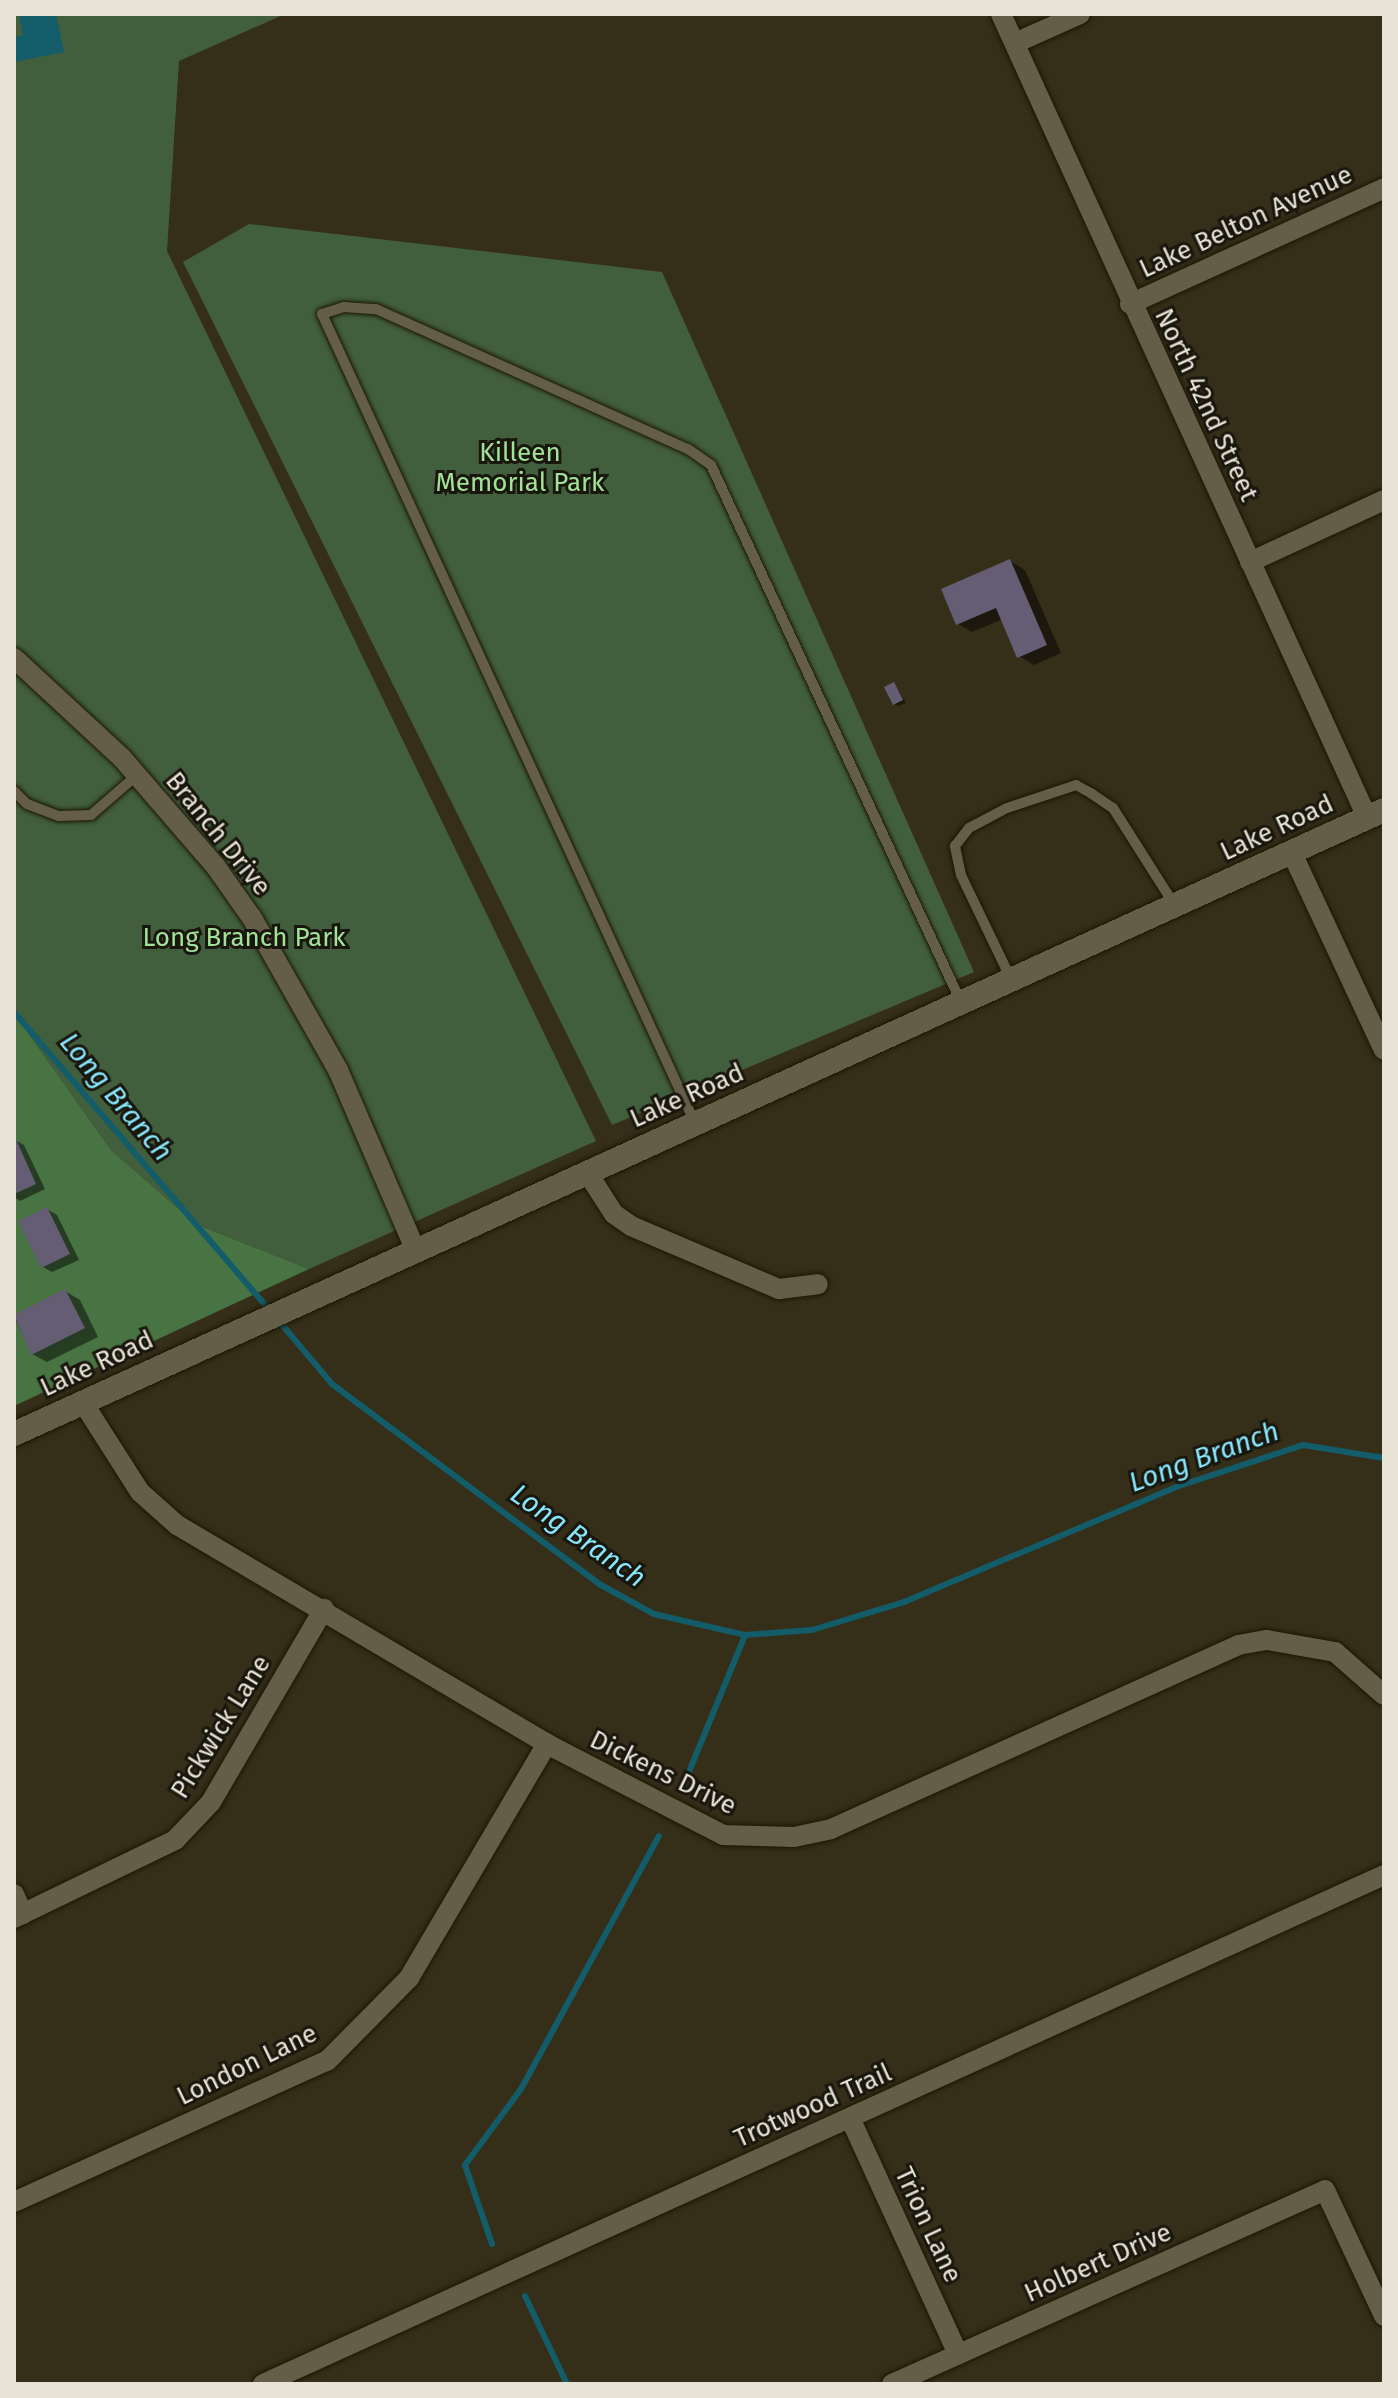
<!DOCTYPE html>
<style>
body{margin:0}
#map{position:relative;width:1398px;height:2398px;overflow:hidden;background:#352e19;font-family:"Fira Sans",sans-serif}
div>[style]{position:absolute}
.green>*{inset:0;background:#415f3d}
.forest>*{inset:0;background:#487342}
.water>*{inset:0;background:#135c6a}
.shadow>*{inset:0;background:#0007}
.stream>*{height:6px;margin:-3px;padding:0 3px;transform-origin:3px;border-radius:3px;background:#135c6a}
.building>*{inset:0;background:#645d73}
.roads{filter:drop-shadow(0 0 2px #1c1603) drop-shadow(0 0 2px #1c1603)}
.service>*{height:10px;margin:-5px;padding:0 5px;transform-origin:5px;border-radius:5px;background:#645d47}
.minor>*{height:20px;margin:-10px;padding:0 10px;transform-origin:10px;border-radius:10px;background:#645d47}
.tertiary>*{height:24px;margin:-12px;padding:0 12px;transform-origin:12px;border-radius:12px;background:#645d47}
span{translate:-50% -50%;white-space:nowrap;text-align:center;line-height:1.15;-webkit-text-stroke:6px #19160d;paint-order:stroke}
.street-label{font-size:26px;color:#e8e3d7}
.park-label{font-size:26px;color:#a2e298}
.water-label{font-size:28px;color:#87e6fc;font-style:italic}
.frame{position:absolute;inset:0;border:16px solid #e8e3d7;pointer-events:none}
</style>
<div id="map">
<div class="green">
<div style="clip-path:polygon(14px 14px,285px 14px,179px 61px,167px 251px,596px 1141px,309px 1269px,196px 1224px,111px 1150px,14px 1013px)"></div>
<div style="clip-path:polygon(249px 224px,662px 272px,974px 972px,612px 1125px,183px 262px)"></div>
</div>
<div class="forest">
<div style="clip-path:polygon(14px 1013px,111px 1150px,196px 1224px,309px 1269px,14px 1406px)"></div>
</div>
<div class="water">
<div style="clip-path:polygon(19px 14px,56px 14px,64px 52px,14px 62px,14px 37px,23px 35px)"></div>
</div>
<div class="shadow">
<div style="clip-path:polygon(1010px 561px,1025px 570px,1061px 653px,1034px 665px,1019px 656px,1003px 619px,972px 632px,958px 624px)"></div>
<div style="clip-path:polygon(894px 684px,906px 703px,898px 706px,894px 704px)"></div>
<div style="clip-path:polygon(15px 1140px,24px 1145px,45px 1189px,20px 1201px,14px 1197px)"></div>
<div style="clip-path:polygon(47px 1209px,57px 1215px,79px 1260px,52px 1272px,43px 1267px)"></div>
<div style="clip-path:polygon(65px 1291px,80px 1300px,98px 1337px,47px 1362px,32px 1354px,14px 1317px)"></div>
</div>
<div class="stream">
<div style="left:14px;top:1012px;width:394px;rotate:49.4deg"></div>
<div style="left:278px;top:1320px;width:84px;rotate:49.8deg"></div>
<div style="left:332px;top:1384px;width:336px;rotate:36.8deg"></div>
<div style="left:601px;top:1585px;width:60px;rotate:28.7deg"></div>
<div style="left:654px;top:1614px;width:93px;rotate:13deg"></div>
<div style="left:745px;top:1635px;width:67px;rotate:-4.3deg"></div>
<div style="left:812px;top:1630px;width:96px;rotate:-16.9deg"></div>
<div style="left:904px;top:1602px;width:295px;rotate:-22.9deg"></div>
<div style="left:1176px;top:1487px;width:134px;rotate:-18.3deg"></div>
<div style="left:1303px;top:1445px;width:82px;rotate:9.1deg"></div>
<div style="left:684px;top:1784px;width:161px;rotate:-67.7deg"></div>
<div style="left:492px;top:2244px;width:83px;rotate:-108.9deg"></div>
<div style="left:465px;top:2165px;width:94px;rotate:-53.6deg"></div>
<div style="left:521px;top:2089px;width:288px;rotate:-61.4deg"></div>
<div style="left:525px;top:2296px;width:98px;rotate:64.5deg"></div>
</div>
<div class="building">
<div style="clip-path:polygon(1010px 559px,1047px 645px,1017px 658px,996px 608px,956px 625px,941px 589px)"></div>
<div style="clip-path:polygon(894px 682px,903px 700px,893px 705px,884px 687px)"></div>
<div style="clip-path:polygon(14px 1135px,36px 1184px,14px 1194px)"></div>
<div style="clip-path:polygon(47px 1207px,70px 1254px,41px 1268px,18px 1221px)"></div>
<div style="clip-path:polygon(65px 1289px,85px 1328px,31px 1355px,14px 1315px)"></div>
</div>
<div class="roads">
<div class="service">
<div style="left:14px;top:791px;width:18px;rotate:45deg"></div>
<div style="left:27px;top:804px;width:34px;rotate:21deg"></div>
<div style="left:59px;top:816px;width:32px;rotate:-2deg"></div>
<div style="left:91px;top:815px;width:61px;rotate:-41deg"></div>
<div style="left:1011px;top:979px;width:115px;rotate:-115.7deg"></div>
<div style="left:961px;top:875px;width:30px;rotate:-102deg"></div>
<div style="left:955px;top:846px;width:23px;rotate:-52deg"></div>
<div style="left:969px;top:828px;width:43px;rotate:-27.8deg"></div>
<div style="left:1007px;top:808px;width:73px;rotate:-18.4deg"></div>
<div style="left:1076px;top:785px;width:18px;rotate:29deg"></div>
<div style="left:1092px;top:794px;width:25px;rotate:34deg"></div>
<div style="left:1113px;top:808px;width:114px;rotate:57.6deg"></div>
<div style="left:695px;top:1123px;width:891px;rotate:-114.75deg"></div>
<div style="left:322px;top:314px;width:23px;rotate:-18deg"></div>
<div style="left:344px;top:307px;width:32px;rotate:4deg"></div>
<div style="left:376px;top:309px;width:342px;rotate:24.2deg"></div>
<div style="left:688px;top:449px;width:28px;rotate:35deg"></div>
<div style="left:711px;top:465px;width:592px;rotate:65.04deg"></div>
</div>
<div class="minor">
<div style="left:1001px;top:14px;width:882px;rotate:65.5deg"></div>
<div style="left:1015px;top:43px;width:71px;rotate:-24deg"></div>
<div style="left:1130px;top:304px;width:279px;rotate:-24.5deg"></div>
<div style="left:1250px;top:562px;width:148px;rotate:-24.8deg"></div>
<div style="left:14px;top:658px;width:147px;rotate:42.8deg"></div>
<div style="left:122px;top:758px;width:144px;rotate:49.2deg"></div>
<div style="left:216px;top:867px;width:62px;rotate:54.8deg"></div>
<div style="left:252px;top:918px;width:175px;rotate:60.5deg"></div>
<div style="left:338px;top:1070px;width:197px;rotate:66.7deg"></div>
<div style="left:1292px;top:853px;width:217px;rotate:65deg"></div>
<div style="left:587px;top:1172px;width:50px;rotate:57.3deg"></div>
<div style="left:614px;top:1214px;width:21px;rotate:35deg"></div>
<div style="left:631px;top:1226px;width:161px;rotate:23.1deg"></div>
<div style="left:779px;top:1289px;width:39px;rotate:-7deg"></div>
<div style="left:82px;top:1401px;width:108px;rotate:57.5deg"></div>
<div style="left:140px;top:1492px;width:50px;rotate:41.7deg"></div>
<div style="left:177px;top:1525px;width:430px;rotate:30.6deg"></div>
<div style="left:547px;top:1744px;width:198px;rotate:27.3deg"></div>
<div style="left:723px;top:1835px;width:71px;rotate:1.6deg"></div>
<div style="left:794px;top:1837px;width:38px;rotate:-12deg"></div>
<div style="left:831px;top:1829px;width:447px;rotate:-24.3deg"></div>
<div style="left:1238px;top:1645px;width:29px;rotate:-10deg"></div>
<div style="left:1267px;top:1640px;width:69px;rotate:10deg"></div>
<div style="left:1335px;top:1652px;width:65px;rotate:41.3deg"></div>
<div style="left:14px;top:1894px;width:22px;rotate:66deg"></div>
<div style="left:14px;top:1918px;width:179px;rotate:-25.8deg"></div>
<div style="left:175px;top:1840px;width:52px;rotate:-46.5deg"></div>
<div style="left:211px;top:1802px;width:224px;rotate:-59.7deg"></div>
<div style="left:850px;top:2118px;width:260px;rotate:65.4deg"></div>
<div style="left:14px;top:2202px;width:343px;rotate:-24.3deg"></div>
<div style="left:327px;top:2061px;width:117px;rotate:-45.3deg"></div>
<div style="left:409px;top:1978px;width:272px;rotate:-59.5deg"></div>
<div style="left:263px;top:2384px;width:1231px;rotate:-24.42deg"></div>
<div style="left:892px;top:2384px;width:474px;rotate:-24.1deg"></div>
<div style="left:1325px;top:2190px;width:139px;rotate:64.9deg"></div>
</div>
<div class="tertiary">
<div style="left:14px;top:1434px;width:1505px;rotate:-24.49deg"></div>
</div>
</div>
<div class="street-label">
<span style="left:1246px;top:222px;rotate:-25deg">Lake Belton Avenue</span>
<span style="left:1206px;top:405px;rotate:65deg">North 42nd Street</span>
<span style="left:1277px;top:828px;rotate:-25deg">Lake Road</span>
<span style="left:218px;top:834px;rotate:51deg">Branch Drive</span>
<span style="left:687px;top:1096px;rotate:-24deg">Lake Road</span>
<span style="left:97px;top:1364px;rotate:-25deg">Lake Road</span>
<span style="left:221px;top:1727px;rotate:-58deg">Pickwick Lane</span>
<span style="left:663px;top:1773px;rotate:26deg">Dickens Drive</span>
<span style="left:247px;top:2065px;rotate:-26deg">London Lane</span>
<span style="left:813px;top:2106px;rotate:-24deg">Trotwood Trail</span>
<span style="left:928px;top:2225px;rotate:65deg">Trion Lane</span>
<span style="left:1098px;top:2263px;rotate:-24deg">Holbert Drive</span>
</div>
<div class="park-label">
<span style="left:520px;top:468px">Killeen<br>Memorial Park</span>
<span style="left:244px;top:938px">Long Branch Park</span>
</div>
<div class="water-label">
<span style="left:116px;top:1097px;rotate:50deg">Long Branch</span>
<span style="left:1204px;top:1457px;rotate:-20deg">Long Branch</span>
<span style="left:578px;top:1536px;rotate:35deg">Long Branch</span>
</div>
<div class="frame"></div>
</div>
